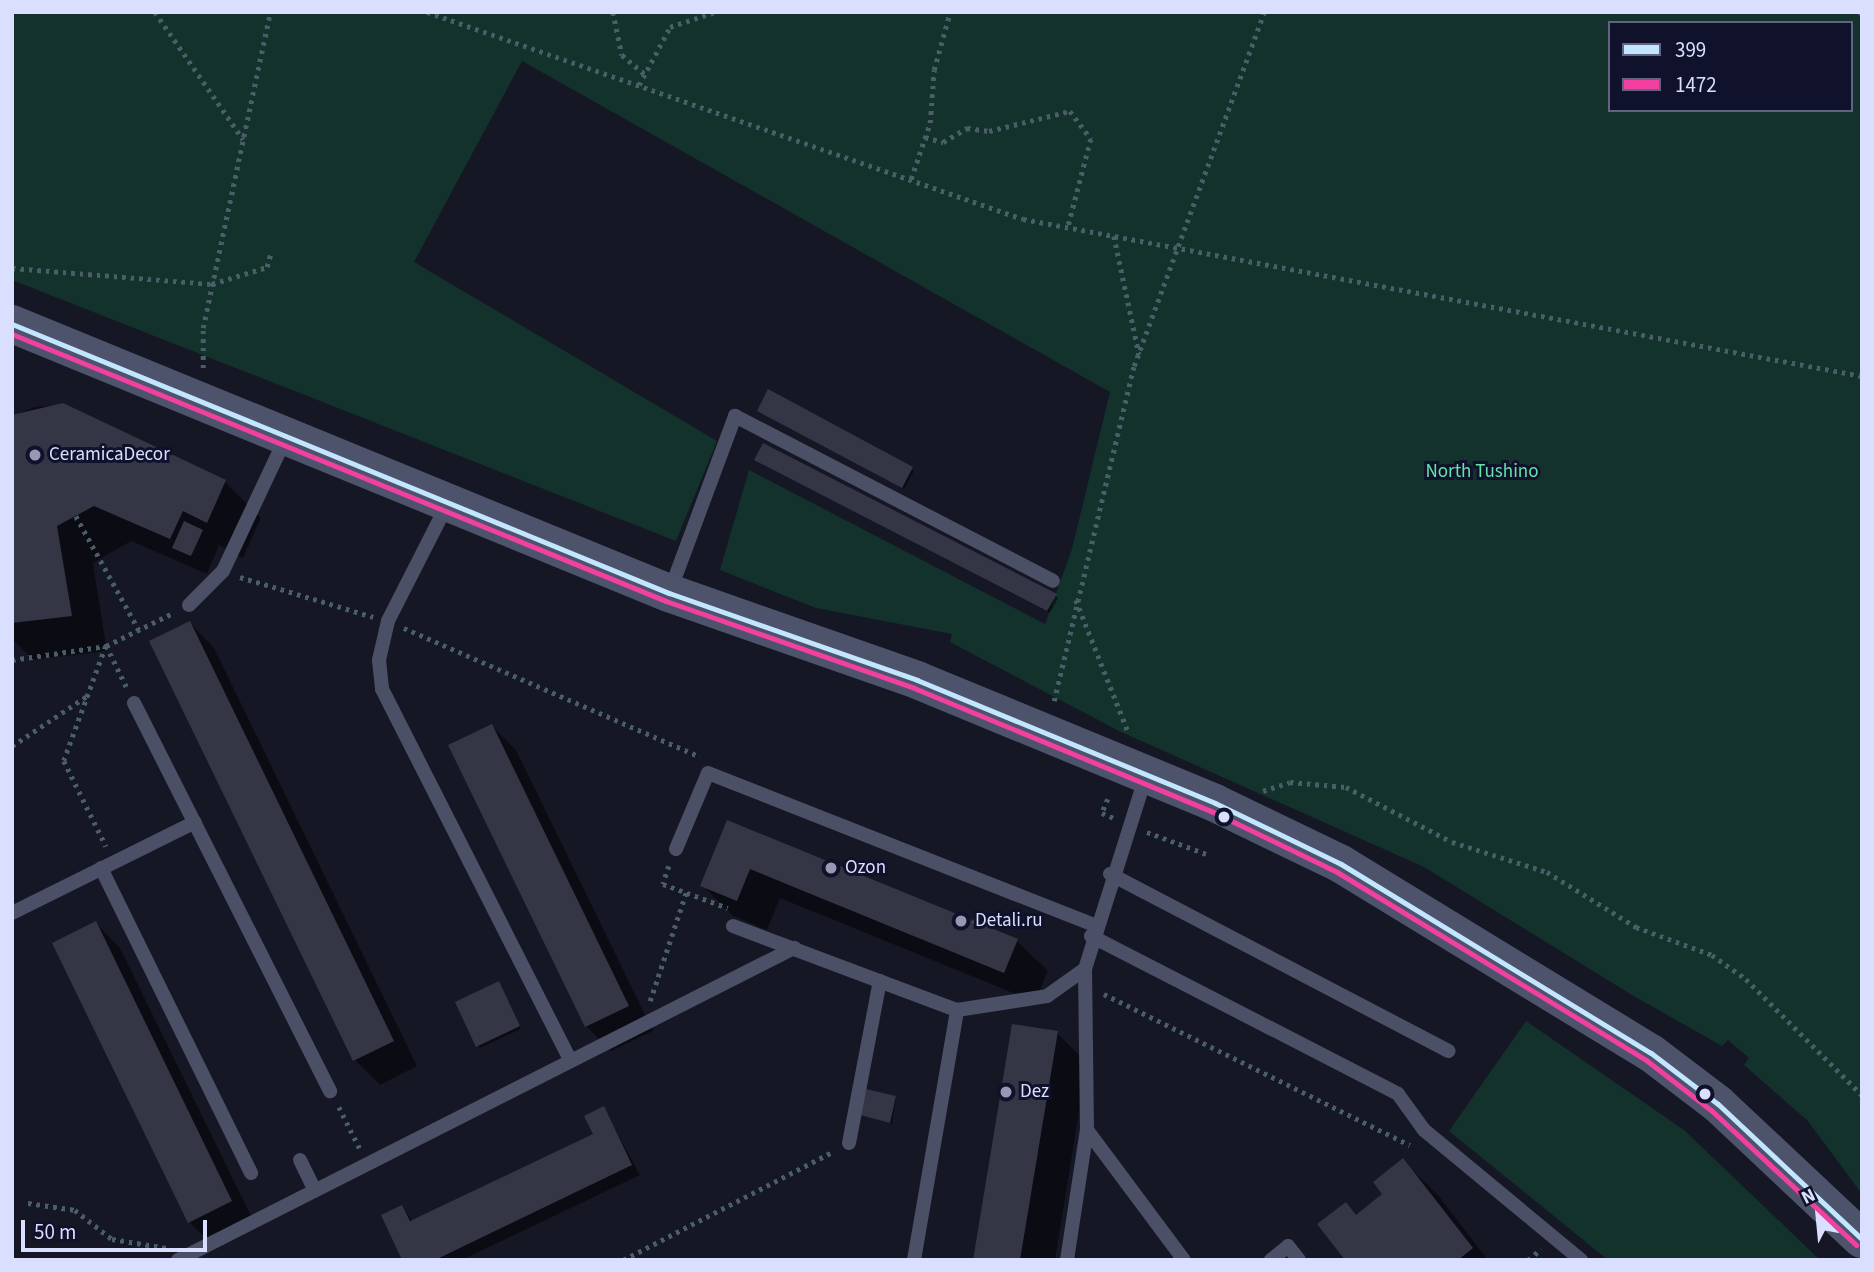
<!DOCTYPE html>
<style>
body{margin:0}
#map{position:relative;width:1874px;height:1272px;overflow:hidden;background:#161725;font-family:"Source Sans 3",sans-serif}
div>[style]{position:absolute}
.green>*{inset:0;background:#13322c}
.shadow>*{inset:0;background:#0007}
.building>*{inset:0;background:#343646}
.path>*{height:4.5px;margin-top:-2.25px;transform-origin:0;background:repeating-linear-gradient(90deg,#495e66 0 3.5px,transparent 0 8.5px)}
.lane>*{height:14px;margin:-7px;padding:0 7px;transform-origin:7px;border-radius:7px;background:#4c5066}
.secondary>*{height:38px;margin:-19px;padding:0 19px;transform-origin:19px;border-radius:19px;background:#4e536c}
.bus-1>*{height:5px;margin:-2.5px;padding:0 2.5px;transform-origin:2.5px;border-radius:2.5px;background:#c2e6ff}
.bus-2>*{height:5px;margin:-2.5px;padding:0 2.5px;transform-origin:2.5px;border-radius:2.5px;background:#f240a1}
.dots>*{width:19px;height:19px;translate:-50% -50%;box-sizing:border-box;border:4px solid #10122b;border-radius:50%}
span{translate:-50% -50%;white-space:nowrap;text-align:center;line-height:1.15;-webkit-text-stroke:6px #10122b;paint-order:stroke}
.poi-label{font-size:19px;color:#dbdfff}
.left{translate:0 -50%;text-align:left}
.park-label{font-size:19px;color:#61e5a7}
.frame{position:absolute;inset:0;border:14px solid #dbdfff;pointer-events:none}
.legend{position:absolute;left:1608px;top:21px;width:245px;height:91px;box-sizing:border-box;background:#10122b;border:2px solid #616480;margin:0;padding:9px 12px;list-style:none;font-size:21px;color:#dbdfff}
.legend li{display:flex;align-items:center;gap:14px;height:35px}
.legend b{width:35px;border:2px solid #616480}
.north{position:absolute;left:1783px;top:1181px;width:70px;height:70px;-webkit-text-stroke:5px #10122b;paint-order:stroke;rotate:334deg;font-size:19px;font-weight:700;line-height:28px;text-align:center;color:#dbdfff}
.north::after{content:'';display:block;margin:auto;width:24px;height:32px;background:#dbdfff;clip-path:polygon(50% 0,100% 100%,50% 72%,0 100%)}
.scale{position:absolute;left:21px;top:1220px;width:186px;height:32px;box-sizing:border-box;border:4px solid #dbdfff;border-top:0;padding-left:9px;font-size:21px;line-height:24px;white-space:nowrap;color:#dbdfff;-webkit-text-stroke:5px #10122b;paint-order:stroke}
</style>
<div id="map">
<div class="green">
<div style="clip-path:polygon(evenodd,12px 12px,1862px 12px,1862px 1194px,1807px 1120px,1744px 1065px,1749px 1058px,1728px 1040px,1722px 1046px,1632px 995px,1424px 867px,1119px 731px,950px 642px,952px 634px,816px 608px,720px 570px,749px 470px,1045px 624px,1072px 549px,1110px 392px,522px 61px,414px 262px,717px 441px,676px 541px,12px 280px,12px 12px,1610px 23px,1851px 23px,1851px 110px,1610px 110px,1610px 23px)"></div>
<div style="clip-path:polygon(1526px 1021px,1684px 1130px,1820px 1260px,1608px 1260px,1449px 1131px)"></div>
</div>
<div class="shadow">
<div style="clip-path:polygon(62px 405px,225px 482px,261px 518px,243px 558px,219px 545px,207px 574px,131px 541px,93px 563px,107px 651px,33px 660px,12px 639px,12px 417px,34px 407px)"></div>
<div style="clip-path:polygon(761px 413px,912px 468px,914px 471px,904px 489px)"></div>
<div style="clip-path:polygon(759px 462px,1056px 596px,1058px 598px,1050px 613px)"></div>
<div style="clip-path:polygon(190px 623px,214px 648px,417px 1066px,380px 1085px,355px 1060px)"></div>
<div style="clip-path:polygon(492px 726px,516px 750px,653px 1031px,611px 1051px,586px 1026px,450px 746px)"></div>
<div style="clip-path:polygon(728px 823px,1017px 941px,1048px 971px,1035px 1002px,780px 898px,767px 930px,733px 916px,702px 885px)"></div>
<div style="clip-path:polygon(96px 923px,120px 948px,256px 1226px,214px 1246px,189px 1222px)"></div>
<div style="clip-path:polygon(501px 985px,521px 1029px,480px 1048px,478px 1046px)"></div>
<div style="clip-path:polygon(1057px 1033px,1087px 1063px,1055px 1260px,975px 1260px)"></div>
<div style="clip-path:polygon(896px 1098px,892px 1124px,862px 1115px)"></div>
<div style="clip-path:polygon(604px 1109px,640px 1175px,462px 1260px,404px 1260px,402px 1207px,413px 1221px,595px 1135px)"></div>
<div style="clip-path:polygon(1403px 1161px,1438px 1195px,1488px 1260px,1347px 1260px,1346px 1204px,1358px 1216px,1385px 1194px)"></div>
</div>
<div class="building">
<div style="clip-path:polygon(768px 389px,913px 467px,902px 488px,757px 411px)"></div>
<div style="clip-path:polygon(63px 403px,226px 480px,207px 523px,183px 511px,170px 539px,94px 506px,57px 526px,72px 616px,12px 623px,12px 415px)"></div>
<div style="clip-path:polygon(763px 443px,1057px 594px,1047px 611px,754px 460px)"></div>
<div style="clip-path:polygon(184px 521px,203px 530px,191px 556px,172px 548px)"></div>
<div style="clip-path:polygon(190px 621px,394px 1041px,353px 1061px,149px 641px)"></div>
<div style="clip-path:polygon(492px 724px,629px 1006px,585px 1027px,448px 745px)"></div>
<div style="clip-path:polygon(727px 820px,1018px 939px,1004px 973px,750px 869px,737px 901px,700px 886px)"></div>
<div style="clip-path:polygon(96px 921px,232px 1201px,188px 1223px,52px 943px)"></div>
<div style="clip-path:polygon(499px 981px,520px 1026px,476px 1047px,455px 1002px)"></div>
<div style="clip-path:polygon(1012px 1024px,1058px 1031px,1020px 1260px,973px 1260px)"></div>
<div style="clip-path:polygon(866px 1089px,896px 1096px,890px 1123px,860px 1115px)"></div>
<div style="clip-path:polygon(604px 1106px,632px 1165px,435px 1260px,402px 1260px,381px 1215px,402px 1205px,410px 1221px,593px 1134px,584px 1116px)"></div>
<div style="clip-path:polygon(1403px 1158px,1473px 1248px,1458px 1260px,1345px 1260px,1317px 1224px,1346px 1202px,1356px 1215px,1382px 1194px,1373px 1182px)"></div>
</div>
<div class="path">
<div style="left:155px;top:12px;width:155px;rotate:55.3deg"></div>
<div style="left:427px;top:12px;width:631px;rotate:19.15deg"></div>
<div style="left:1023px;top:219px;width:854px;rotate:10.6deg"></div>
<div style="left:613px;top:12px;width:44px;rotate:78.2deg"></div>
<div style="left:622px;top:55px;width:30px;rotate:40deg"></div>
<div style="left:1860px;top:12px;width:3px;rotate:45deg"></div>
<div style="left:639px;top:85px;width:66px;rotate:-61.9deg"></div>
<div style="left:670px;top:27px;width:47px;rotate:-18.4deg"></div>
<div style="left:925px;top:137px;width:19px;rotate:16deg"></div>
<div style="left:943px;top:142px;width:28px;rotate:-30deg"></div>
<div style="left:967px;top:128px;width:22px;rotate:8deg"></div>
<div style="left:989px;top:131px;width:83px;rotate:-13.9deg"></div>
<div style="left:1070px;top:111px;width:35px;rotate:53deg"></div>
<div style="left:1091px;top:139px;width:91px;rotate:104.6deg"></div>
<div style="left:911px;top:179px;width:59px;rotate:-71.3deg"></div>
<div style="left:930px;top:123px;width:53px;rotate:-85.7deg"></div>
<div style="left:934px;top:70px;width:60px;rotate:-74.6deg"></div>
<div style="left:1114px;top:236px;width:121px;rotate:78deg"></div>
<div style="left:12px;top:268px;width:201px;rotate:4.6deg"></div>
<div style="left:212px;top:284px;width:58px;rotate:-17.2deg"></div>
<div style="left:267px;top:267px;width:16px;rotate:-75deg"></div>
<div style="left:203px;top:368px;width:40px;rotate:-90deg"></div>
<div style="left:203px;top:328px;width:323px;rotate:-78deg"></div>
<div style="left:76px;top:516px;width:130px;rotate:61.1deg"></div>
<div style="left:240px;top:577px;width:139px;rotate:16.7deg"></div>
<div style="left:1076px;top:600px;width:144px;rotate:68.4deg"></div>
<div style="left:404px;top:628px;width:323px;rotate:23.5deg"></div>
<div style="left:12px;top:660px;width:95px;rotate:-8.5deg"></div>
<div style="left:106px;top:646px;width:122px;rotate:110.1deg"></div>
<div style="left:64px;top:761px;width:95px;rotate:63.7deg"></div>
<div style="left:126px;top:687px;width:46px;rotate:-116deg"></div>
<div style="left:106px;top:646px;width:75px;rotate:-26.2deg"></div>
<div style="left:1054px;top:701px;width:344px;rotate:-76.6deg"></div>
<div style="left:1134px;top:366px;width:377px;rotate:-69.8deg"></div>
<div style="left:12px;top:746px;width:90px;rotate:-33.7deg"></div>
<div style="left:1263px;top:791px;width:28px;rotate:-18deg"></div>
<div style="left:1290px;top:782px;width:56px;rotate:5.1deg"></div>
<div style="left:1346px;top:787px;width:119px;rotate:27.4deg"></div>
<div style="left:1452px;top:842px;width:100px;rotate:17.5deg"></div>
<div style="left:1547px;top:872px;width:105px;rotate:31.7deg"></div>
<div style="left:1636px;top:927px;width:81px;rotate:20.2deg"></div>
<div style="left:1712px;top:955px;width:42px;rotate:35.2deg"></div>
<div style="left:1746px;top:979px;width:164px;rotate:45deg"></div>
<div style="left:1108px;top:799px;width:15px;rotate:113deg"></div>
<div style="left:1102px;top:813px;width:13px;rotate:23deg"></div>
<div style="left:1147px;top:832px;width:63px;rotate:20.4deg"></div>
<div style="left:669px;top:866px;width:19px;rotate:108deg"></div>
<div style="left:663px;top:884px;width:69px;rotate:20.3deg"></div>
<div style="left:973px;top:920px;width:2px;rotate:27deg"></div>
<div style="left:1104px;top:994px;width:341px;rotate:26.3deg"></div>
<div style="left:650px;top:1001px;width:114px;rotate:-71.6deg"></div>
<div style="left:339px;top:1107px;width:47px;rotate:63.4deg"></div>
<div style="left:28px;top:1203px;width:48px;rotate:8.5deg"></div>
<div style="left:75px;top:1210px;width:47px;rotate:38.1deg"></div>
<div style="left:112px;top:1239px;width:55px;rotate:9.5deg"></div>
<div style="left:623px;top:1260px;width:237px;rotate:-27.3deg"></div>
<div style="left:1528px;top:1260px;width:17px;rotate:-40deg"></div>
</div>
<div class="lane">
<div style="left:447px;top:505px;width:130px;rotate:117deg"></div>
<div style="left:388px;top:621px;width:40px;rotate:103deg"></div>
<div style="left:379px;top:660px;width:29px;rotate:84deg"></div>
<div style="left:382px;top:689px;width:417px;rotate:63.1deg"></div>
<div style="left:670px;top:591px;width:187px;rotate:-69.6deg"></div>
<div style="left:735px;top:416px;width:358px;rotate:27.4deg"></div>
<div style="left:189px;top:605px;width:48px;rotate:-45deg"></div>
<div style="left:223px;top:571px;width:146px;rotate:-64.8deg"></div>
<div style="left:134px;top:703px;width:435px;rotate:63.2deg"></div>
<div style="left:676px;top:849px;width:82px;rotate:-67.2deg"></div>
<div style="left:708px;top:773px;width:415px;rotate:21.5deg"></div>
<div style="left:101px;top:868px;width:340px;rotate:63.8deg"></div>
<div style="left:1110px;top:874px;width:382px;rotate:27.6deg"></div>
<div style="left:12px;top:913px;width:204px;rotate:-26.4deg"></div>
<div style="left:733px;top:926px;width:239px;rotate:20.6deg"></div>
<div style="left:957px;top:1010px;width:91px;rotate:-8.8deg"></div>
<div style="left:1047px;top:996px;width:47px;rotate:-35.4deg"></div>
<div style="left:1091px;top:936px;width:345px;rotate:27.2deg"></div>
<div style="left:1398px;top:1094px;width:44px;rotate:54.2deg"></div>
<div style="left:1424px;top:1130px;width:204px;rotate:39.6deg"></div>
<div style="left:1087px;top:1130px;width:162px;rotate:53.3deg"></div>
<div style="left:849px;top:1143px;width:165px;rotate:-79.2deg"></div>
<div style="left:300px;top:1160px;width:34px;rotate:64deg"></div>
<div style="left:178px;top:1260px;width:691px;rotate:-26.86deg"></div>
<div style="left:914px;top:1260px;width:254px;rotate:-80.2deg"></div>
<div style="left:1067px;top:1260px;width:132px;rotate:-81.3deg"></div>
<div style="left:1087px;top:1130px;width:161px;rotate:-90.7deg"></div>
<div style="left:1085px;top:969px;width:202px;rotate:-72.5deg"></div>
<div style="left:1271px;top:1260px;width:22px;rotate:-39deg"></div>
<div style="left:1288px;top:1246px;width:18px;rotate:52deg"></div>
</div>
<div class="secondary">
<div style="left:12px;top:324px;width:710px;rotate:22.27deg"></div>
<div style="left:669px;top:593px;width:263px;rotate:19.3deg"></div>
<div style="left:917px;top:680px;width:322px;rotate:22.4deg"></div>
<div style="left:1215px;top:803px;width:140px;rotate:25.8deg"></div>
<div style="left:1341px;top:864px;width:363px;rotate:31.4deg"></div>
<div style="left:1651px;top:1053px;width:84px;rotate:37.3deg"></div>
<div style="left:1718px;top:1104px;width:197px;rotate:43.2deg"></div>
</div>
<div class="bus-1">
<div style="left:12px;top:324px;width:710px;rotate:22.27deg"></div>
<div style="left:669px;top:593px;width:263px;rotate:19.3deg"></div>
<div style="left:917px;top:680px;width:322px;rotate:22.4deg"></div>
<div style="left:1215px;top:803px;width:140px;rotate:25.8deg"></div>
<div style="left:1341px;top:864px;width:363px;rotate:31.4deg"></div>
<div style="left:1651px;top:1053px;width:84px;rotate:37.3deg"></div>
<div style="left:1718px;top:1104px;width:197px;rotate:43.2deg"></div>
</div>
<div class="bus-2">
<div style="left:12px;top:334px;width:706px;rotate:22.21deg"></div>
<div style="left:666px;top:601px;width:263px;rotate:19.3deg"></div>
<div style="left:914px;top:688px;width:321px;rotate:22.5deg"></div>
<div style="left:1211px;top:811px;width:140px;rotate:25.8deg"></div>
<div style="left:1337px;top:872px;width:362px;rotate:31.3deg"></div>
<div style="left:1646px;top:1060px;width:83px;rotate:37.7deg"></div>
<div style="left:1712px;top:1111px;width:197px;rotate:42.9deg"></div>
</div>
<div class="dots">
<div style="left:35px;top:455px;background:#9699b3"></div>
<div style="left:1224px;top:817px;background:#dbdfff"></div>
<div style="left:831px;top:868px;background:#9699b3"></div>
<div style="left:961px;top:921px;background:#9699b3"></div>
<div style="left:1006px;top:1092px;background:#9699b3"></div>
<div style="left:1705px;top:1094px;background:#dbdfff"></div>
</div>
<div class="poi-label">
<span class="left" style="left:49px;top:455px">CeramicaDecor</span>
<span class="left" style="left:845px;top:868px">Ozon</span>
<span class="left" style="left:975px;top:921px">Detali.ru</span>
<span class="left" style="left:1020px;top:1092px">Dez</span>
</div>
<div class="park-label">
<span style="left:1482px;top:472px">North Tushino</span>
</div>
<div class="frame"></div>
<ul class="legend">
<li><b style="height:9px;background:#c2e6ff"></b>399</li>
<li><b style="height:9px;background:#f240a1"></b>1472</li>
</ul>
<div class="north">N</div>
<div class="scale">50 m</div>
</div>
